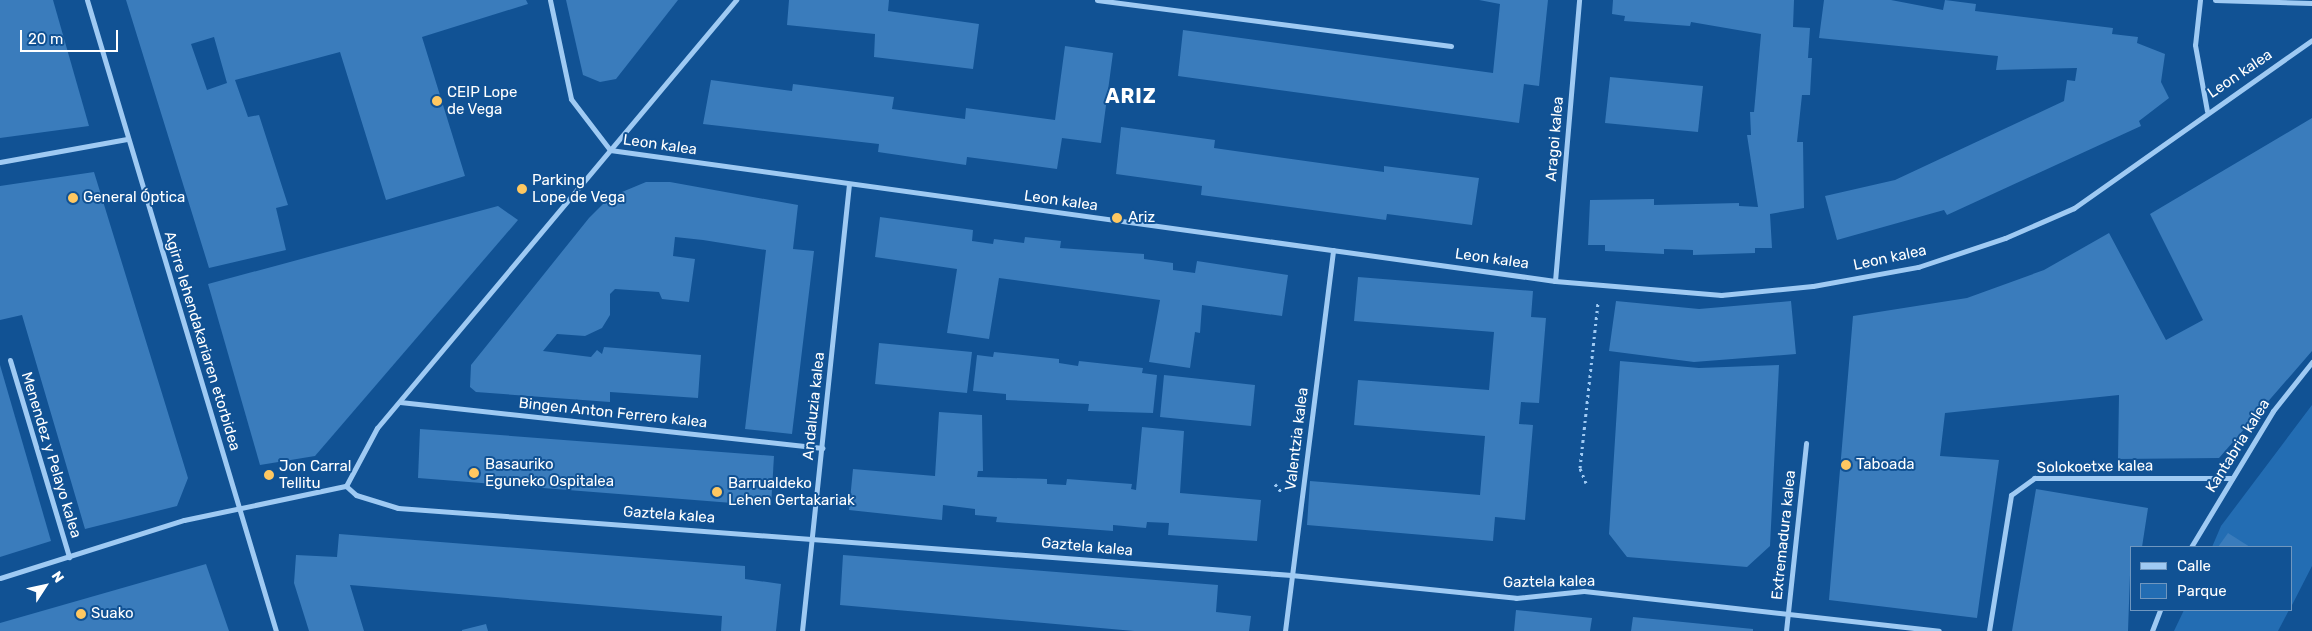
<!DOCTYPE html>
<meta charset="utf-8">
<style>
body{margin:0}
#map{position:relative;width:2312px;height:631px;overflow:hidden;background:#115294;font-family:Rubik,sans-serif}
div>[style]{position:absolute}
.green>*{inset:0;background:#236db3}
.building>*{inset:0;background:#3a7cbc}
.path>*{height:3px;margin-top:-1.5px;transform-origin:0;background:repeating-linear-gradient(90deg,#9fcaf3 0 2.5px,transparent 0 6.5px)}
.street>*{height:5px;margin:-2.5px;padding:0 2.5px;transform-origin:2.5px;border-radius:2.5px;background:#9fcaf3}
.dots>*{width:14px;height:14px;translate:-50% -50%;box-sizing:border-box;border:2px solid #115294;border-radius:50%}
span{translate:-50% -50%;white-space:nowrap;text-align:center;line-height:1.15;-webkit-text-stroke:4px #115294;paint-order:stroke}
.street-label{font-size:15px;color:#fff}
.poi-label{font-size:15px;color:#fff}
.left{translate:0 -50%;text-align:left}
.district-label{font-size:20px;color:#fff;font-weight:700;letter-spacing:1px}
.legend{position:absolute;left:2130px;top:546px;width:162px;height:65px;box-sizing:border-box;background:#115294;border:1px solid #7097bf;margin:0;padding:6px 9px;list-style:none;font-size:15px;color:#fff}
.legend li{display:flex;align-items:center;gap:10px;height:25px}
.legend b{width:25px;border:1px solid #7097bf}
.north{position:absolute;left:20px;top:561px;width:50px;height:50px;-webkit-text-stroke:4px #115294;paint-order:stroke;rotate:55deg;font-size:14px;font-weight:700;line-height:20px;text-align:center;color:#fff}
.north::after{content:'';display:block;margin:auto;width:18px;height:22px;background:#fff;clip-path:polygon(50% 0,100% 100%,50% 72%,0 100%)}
.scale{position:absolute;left:20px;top:30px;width:98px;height:22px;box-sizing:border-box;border:2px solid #fff;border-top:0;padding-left:6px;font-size:15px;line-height:18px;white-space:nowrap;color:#fff;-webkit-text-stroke:4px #115294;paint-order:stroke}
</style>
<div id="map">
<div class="green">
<div style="clip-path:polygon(2312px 405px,2312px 566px,2291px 607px,2291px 547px,2212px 547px,2221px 526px)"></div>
<div style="clip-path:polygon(2184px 610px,2289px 610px,2278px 631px,2174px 631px)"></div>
</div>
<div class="building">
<div style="clip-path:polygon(0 0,53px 0,89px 126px,0 138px)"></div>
<div style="clip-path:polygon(evenodd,126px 0,526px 0,528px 4px,422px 37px,465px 176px,386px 200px,340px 52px,235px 80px,248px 117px,259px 115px,288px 205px,276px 208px,286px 250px,209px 268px,126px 0,214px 37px,227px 83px,207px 90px,191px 44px,214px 37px)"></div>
<div style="clip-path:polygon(566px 0,678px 0,616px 79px,600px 82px,583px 75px)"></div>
<div style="clip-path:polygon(789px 0,889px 0,888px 11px,979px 24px,973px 69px,874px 57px,875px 34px,787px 25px)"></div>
<div style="clip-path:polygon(1479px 0,1548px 0,1539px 86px,1524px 84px,1519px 123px,1178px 76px,1183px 30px,1493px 73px,1500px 4px)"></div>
<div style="clip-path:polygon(1613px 0,1794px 0,1793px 27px,1810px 28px,1808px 58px,1812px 58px,1810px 95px,1802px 95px,1797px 142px,1803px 142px,1804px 208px,1770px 214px,1772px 248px,1755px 248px,1755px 253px,1693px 255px,1693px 250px,1664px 249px,1664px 254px,1605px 251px,1605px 245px,1588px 245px,1590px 200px,1654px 199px,1654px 205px,1739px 203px,1739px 206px,1758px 207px,1747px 135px,1751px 135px,1750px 112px,1754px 112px,1761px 34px,1691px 22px,1690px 26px,1624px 21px,1625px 16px,1612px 14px)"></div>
<div style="clip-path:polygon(1824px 0,1891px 0,1943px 10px,1945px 0,1976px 4px,1975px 11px,2113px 28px,2112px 34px,2138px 37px,2137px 43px,2165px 54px,2161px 82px,2169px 98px,2139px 121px,2141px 126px,1947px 215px,1944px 210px,1837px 240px,1825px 196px,1895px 180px,2064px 101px,2067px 80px,2075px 81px,2077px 68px,1996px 70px,1998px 56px,1819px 38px)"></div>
<div style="clip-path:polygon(1065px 46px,1113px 53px,1101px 143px,1062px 138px,1057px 169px,967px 157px,966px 165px,878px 152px,879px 144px,703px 124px,711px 80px,792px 91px,793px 84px,894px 97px,892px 109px,965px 119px,966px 108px,1055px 120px)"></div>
<div style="clip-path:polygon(1610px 77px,1703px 86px,1698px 132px,1605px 123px)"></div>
<div style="clip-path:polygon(2312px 118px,2312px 351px,2219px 458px,2118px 459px,2119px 395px,1945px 413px,1940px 456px,1999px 460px,1977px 618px,1829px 600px,1853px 316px,1967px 298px,2044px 270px,2109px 233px,2166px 340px,2203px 320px,2150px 214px)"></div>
<div style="clip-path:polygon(1121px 127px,1215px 140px,1214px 148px,1384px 172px,1384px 166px,1479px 178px,1472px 225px,1387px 214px,1386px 220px,1201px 195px,1202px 186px,1116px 174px)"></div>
<div style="clip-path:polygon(94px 172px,188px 478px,177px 506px,85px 529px,22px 315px,0 320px,0 186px)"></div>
<div style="clip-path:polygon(646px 182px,670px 182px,798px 205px,793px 249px,814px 251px,792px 434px,745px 429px,766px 250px,703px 240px,675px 237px,673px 256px,695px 259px,689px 302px,662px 299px,659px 292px,615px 289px,610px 294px,610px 315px,602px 328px,585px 336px,557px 334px,543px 351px,591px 357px,597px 350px,602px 354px,604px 347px,701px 355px,698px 398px,610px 392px,610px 402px,476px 392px,470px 387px,471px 365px,589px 218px,610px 197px)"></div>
<div style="clip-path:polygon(498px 206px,518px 220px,315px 456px,260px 465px,208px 284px)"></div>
<div style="clip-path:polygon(880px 217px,973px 230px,972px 241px,993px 244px,994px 239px,1024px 243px,1025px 237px,1061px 241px,1060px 248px,1144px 254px,1144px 259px,1173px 263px,1173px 270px,1195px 273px,1197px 261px,1288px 275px,1282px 316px,1202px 305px,1200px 333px,1195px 332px,1190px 368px,1149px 362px,1160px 300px,999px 278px,989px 339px,947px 333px,957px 269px,875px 257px)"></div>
<div style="clip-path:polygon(1358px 277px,1533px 291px,1531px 317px,1546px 318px,1539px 403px,1521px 402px,1519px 424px,1533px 425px,1525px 520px,1495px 517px,1493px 541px,1307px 525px,1310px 481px,1480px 495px,1485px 436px,1354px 425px,1358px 380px,1489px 390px,1494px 332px,1354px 321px)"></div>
<div style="clip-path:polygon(1616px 301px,1699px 309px,1791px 301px,1796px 354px,1694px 362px,1609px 351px)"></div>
<div style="clip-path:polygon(879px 343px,972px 352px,967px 393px,875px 384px)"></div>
<div style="clip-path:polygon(994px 352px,1059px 359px,1059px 363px,1078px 366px,1079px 361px,1143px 368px,1142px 373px,1157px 375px,1153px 413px,1088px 411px,1089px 404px,1006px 400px,1006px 394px,973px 391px,977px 355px,993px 357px)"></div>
<div style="clip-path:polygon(1620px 361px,1699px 368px,1779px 365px,1770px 546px,1747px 567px,1627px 557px,1609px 534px)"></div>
<div style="clip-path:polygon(0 365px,51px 541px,0 557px)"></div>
<div style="clip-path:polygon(1164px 375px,1255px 385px,1251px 426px,1160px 417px)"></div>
<div style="clip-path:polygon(939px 412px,982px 415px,983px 471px,978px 471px,977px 477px,1047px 479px,1047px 484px,1066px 485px,1067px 479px,1132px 484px,1131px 489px,1136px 490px,1142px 427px,1184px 431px,1180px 493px,1261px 500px,1257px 541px,1168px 535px,1169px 523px,1147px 522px,1146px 528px,1113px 525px,1113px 531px,996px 522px,997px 517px,975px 515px,975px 509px,943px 505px,942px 520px,849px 510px,853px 469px,935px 476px)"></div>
<div style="clip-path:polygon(420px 429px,774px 456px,771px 506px,418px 478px)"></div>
<div style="clip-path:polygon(2036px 489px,2148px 508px,2142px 547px,2131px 547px,2128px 631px,2012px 631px)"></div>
<div style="clip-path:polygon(2228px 533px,2250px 547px,2218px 547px)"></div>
<div style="clip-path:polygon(339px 534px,745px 566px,745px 579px,781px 584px,776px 631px,721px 631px,722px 616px,350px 585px,364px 631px,309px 631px,294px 583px,296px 555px,337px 557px)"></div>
<div style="clip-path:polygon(843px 555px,1218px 585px,1216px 612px,1251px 616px,1249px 631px,1134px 631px,840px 605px)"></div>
<div style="clip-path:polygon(206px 564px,229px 631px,0 631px,0 623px)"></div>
<div style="clip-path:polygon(1516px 610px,1592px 618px,1590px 631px,1514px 631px)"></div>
<div style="clip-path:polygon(1633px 617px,1753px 629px,1753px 631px,1631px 631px)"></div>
<div style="clip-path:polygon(486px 624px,488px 631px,462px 631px,462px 630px)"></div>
</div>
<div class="path">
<div style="left:1586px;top:483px;width:16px;rotate:-112deg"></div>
<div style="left:1580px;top:468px;width:166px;rotate:-83.8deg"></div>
<div style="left:1275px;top:484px;width:11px;rotate:52deg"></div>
</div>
<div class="street">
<div style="left:87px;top:0;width:659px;rotate:73.33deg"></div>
<div style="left:550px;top:0;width:101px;rotate:78deg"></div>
<div style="left:571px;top:99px;width:64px;rotate:52.6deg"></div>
<div style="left:1097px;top:0;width:357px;rotate:7.4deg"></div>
<div style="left:2200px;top:0;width:45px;rotate:96.3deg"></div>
<div style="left:2195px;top:45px;width:67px;rotate:79.7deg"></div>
<div style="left:2215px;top:0;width:97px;rotate:1.8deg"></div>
<div style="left:610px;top:150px;width:954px;rotate:7.89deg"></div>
<div style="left:1555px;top:281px;width:167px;rotate:4.8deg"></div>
<div style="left:1721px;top:295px;width:92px;rotate:-5.6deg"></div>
<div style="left:1813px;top:286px;width:107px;rotate:-10.3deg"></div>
<div style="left:1918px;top:267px;width:92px;rotate:-18.4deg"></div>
<div style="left:2005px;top:238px;width:75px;rotate:-23.5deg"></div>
<div style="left:2074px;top:208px;width:291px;rotate:-35.2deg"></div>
<div style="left:0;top:162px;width:129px;rotate:-10.3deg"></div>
<div style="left:1555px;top:281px;width:282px;rotate:-85.1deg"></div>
<div style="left:10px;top:360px;width:206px;rotate:73.3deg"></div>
<div style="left:400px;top:402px;width:425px;rotate:6.2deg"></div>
<div style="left:346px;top:486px;width:13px;rotate:42deg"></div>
<div style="left:356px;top:495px;width:44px;rotate:17.2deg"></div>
<div style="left:398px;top:508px;width:896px;rotate:4.29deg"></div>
<div style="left:1291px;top:575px;width:226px;rotate:5.8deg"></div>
<div style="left:1516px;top:598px;width:68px;rotate:-5.9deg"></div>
<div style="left:1584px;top:591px;width:357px;rotate:6.4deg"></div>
<div style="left:346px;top:486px;width:66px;rotate:-61.9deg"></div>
<div style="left:377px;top:428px;width:559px;rotate:-50.01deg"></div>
<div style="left:2191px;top:547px;width:159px;rotate:-58.9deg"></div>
<div style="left:2273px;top:411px;width:63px;rotate:-51.5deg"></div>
<div style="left:0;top:578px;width:193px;rotate:-17.5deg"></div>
<div style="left:184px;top:520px;width:166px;rotate:-11.9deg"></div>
<div style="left:802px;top:631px;width:449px;rotate:-84deg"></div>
<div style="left:1285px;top:631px;width:384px;rotate:-82.8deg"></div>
<div style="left:1786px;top:631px;width:189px;rotate:-83.9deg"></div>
<div style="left:1989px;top:631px;width:138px;rotate:-80.8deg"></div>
<div style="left:2011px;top:495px;width:29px;rotate:-36deg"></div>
<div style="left:2034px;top:478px;width:198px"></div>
<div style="left:2152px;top:631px;width:22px;rotate:-69deg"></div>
</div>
<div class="dots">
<div style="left:437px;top:101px;background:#ffc861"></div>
<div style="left:522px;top:189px;background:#ffc861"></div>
<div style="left:73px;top:198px;background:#ffc861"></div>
<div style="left:1117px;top:218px;background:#ffc861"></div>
<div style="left:1846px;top:465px;background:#ffc861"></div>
<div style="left:474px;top:473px;background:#ffc861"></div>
<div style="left:269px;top:475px;background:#ffc861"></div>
<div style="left:717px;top:492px;background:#ffc861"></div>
<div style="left:81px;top:614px;background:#ffc861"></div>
</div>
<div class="street-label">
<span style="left:2240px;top:74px;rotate:-34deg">Leon kalea</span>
<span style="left:1555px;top:139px;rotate:-85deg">Aragoi kalea</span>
<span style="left:660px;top:145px;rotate:8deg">Leon kalea</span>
<span style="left:1061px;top:201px;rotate:8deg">Leon kalea</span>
<span style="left:1890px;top:258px;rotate:-12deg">Leon kalea</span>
<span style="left:1492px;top:259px;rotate:8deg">Leon kalea</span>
<span style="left:202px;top:341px;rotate:73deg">Agirre lehendakariaren etorbidea</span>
<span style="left:814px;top:406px;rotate:-84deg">Andaluzia kalea</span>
<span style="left:613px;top:413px;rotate:6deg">Bingen Anton Ferrero kalea</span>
<span style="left:1297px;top:439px;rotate:-83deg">Valentzia kalea</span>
<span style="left:2238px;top:446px;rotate:-58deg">Kantabria kalea</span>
<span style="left:51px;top:455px;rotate:73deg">Menendez y Pelayo kalea</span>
<span style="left:2095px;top:467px;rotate:-1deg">Solokoetxe kalea</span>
<span style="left:669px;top:515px;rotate:4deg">Gaztela kalea</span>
<span style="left:1784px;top:535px;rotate:-84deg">Extremadura kalea</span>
<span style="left:1087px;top:547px;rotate:5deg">Gaztela kalea</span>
<span style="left:1549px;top:582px;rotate:-1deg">Gaztela kalea</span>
</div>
<div class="poi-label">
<span class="left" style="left:447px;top:101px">CEIP Lope<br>de Vega</span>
<span class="left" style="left:532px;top:189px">Parking<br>Lope de Vega</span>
<span class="left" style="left:83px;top:198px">General Óptica</span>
<span class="left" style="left:1128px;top:218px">Ariz</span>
<span class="left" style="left:485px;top:473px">Basauriko<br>Eguneko Ospitalea</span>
<span class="left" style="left:1856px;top:465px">Taboada</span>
<span class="left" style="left:279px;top:475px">Jon Carral<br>Tellitu</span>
<span class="left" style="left:728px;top:492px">Barrualdeko<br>Lehen Gertakariak</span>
<span class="left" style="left:91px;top:614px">Suako</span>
</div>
<div class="district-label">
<span style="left:1131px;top:96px">ARIZ</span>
</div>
<ul class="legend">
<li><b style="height:6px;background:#9fcaf3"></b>Calle</li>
<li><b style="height:14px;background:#236db3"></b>Parque</li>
</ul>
<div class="north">N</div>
<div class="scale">20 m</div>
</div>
